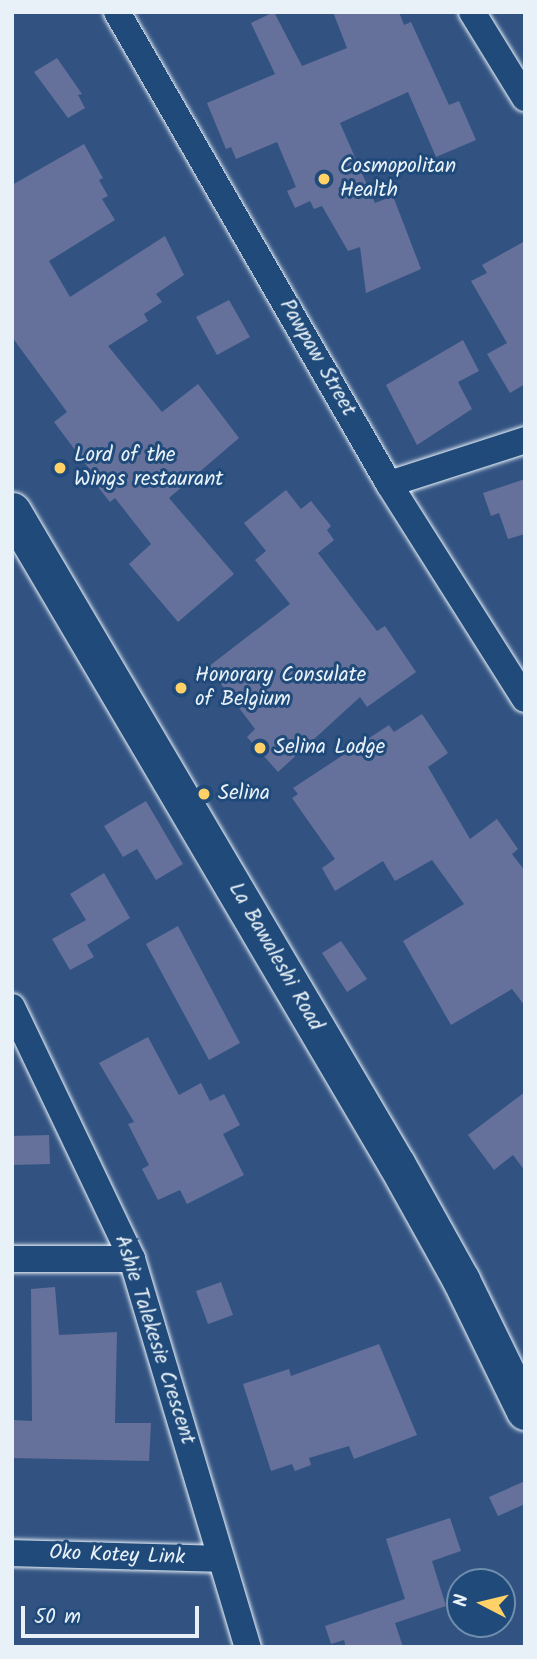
<!DOCTYPE html>
<style>
body{margin:0}
#map{position:relative;width:537px;height:1659px;overflow:hidden;background:#325382;font-family:Kalam,sans-serif}
div>[style]{position:absolute}
.building>*{inset:0;background:#65719a}
.roads{filter:drop-shadow(0 0 2px #e8f1f8) drop-shadow(0 0 2px #e8f1f8)}
.minor>*{height:26px;margin:-13px;padding:0 13px;transform-origin:13px;border-radius:13px;background:#1f4a7a}
.secondary>*{height:37px;margin:-18.5px;padding:0 18.5px;transform-origin:18.5px;border-radius:18.5px;background:#1f4a7a}
.dots>*{width:19px;height:19px;translate:-50% -50%;box-sizing:border-box;border:4px solid #1f4a7a;border-radius:50%}
span{translate:-50% -50%;white-space:nowrap;text-align:center;line-height:1.15;-webkit-text-stroke:6px #1f4a7a;paint-order:stroke}
.poi-label{font-size:21px;color:#e8f1f8}
.left{translate:0 -50%;text-align:left}
.street-label{font-size:21px;color:#e8f1f8}
.frame{position:absolute;inset:0;border:14px solid #e8f1f8;pointer-events:none}
.north{position:absolute;left:446px;top:1568px;width:70px;height:70px;box-sizing:border-box;background:#1f4a7a;border:2px solid #6f8dac;border-radius:50%;rotate:277deg;font-size:19px;font-weight:700;line-height:28px;text-align:center;color:#e8f1f8}
.north::after{content:'';display:block;margin:auto;width:24px;height:32px;background:#ffd166;clip-path:polygon(50% 0,100% 100%,50% 72%,0 100%)}
.scale{position:absolute;left:21px;top:1606px;width:178px;height:32px;box-sizing:border-box;border:4px solid #e8f1f8;border-top:0;padding-left:9px;font-size:21px;line-height:24px;white-space:nowrap;color:#e8f1f8;-webkit-text-stroke:5px #1f4a7a;paint-order:stroke}
</style>
<div id="map">
<div class="building">
<div style="clip-path:polygon(274px 12px,302px 66px,347px 48px,333px 12px,399px 12px,404px 25px,411px 22px,449px 105px,459px 101px,476px 140px,436px 157px,408px 92px,340px 123px,375px 203px,393px 196px,421px 269px,366px 293px,360px 247px,348px 251px,322px 206px,314px 209px,310px 201px,295px 208px,287px 191px,296px 187px,277px 142px,236px 159px,231px 147px,226px 149px,207px 103px,275px 74px,251px 23px)"></div>
<div style="clip-path:polygon(57px 58px,82px 94px,78px 95px,85px 108px,68px 118px,34px 72px)"></div>
<div style="clip-path:polygon(84px 144px,103px 178px,99px 180px,108px 196px,102px 199px,115px 220px,49px 261px,70px 297px,165px 236px,184px 275px,156px 294px,162px 302px,144px 314px,148px 321px,108px 346px,162px 412px,198px 384px,239px 438px,169px 498px,234px 574px,178px 622px,129px 564px,151px 544px,115px 498px,110px 502px,94px 482px,97px 479px,54px 422px,67px 412px,12px 337px,12px 185px)"></div>
<div style="clip-path:polygon(525px 241px,525px 384px,510px 393px,487px 354px,507px 343px,471px 281px,487px 273px,482px 265px)"></div>
<div style="clip-path:polygon(229px 300px,250px 337px,217px 355px,196px 317px)"></div>
<div style="clip-path:polygon(463px 340px,479px 371px,458px 382px,472px 409px,417px 445px,386px 385px)"></div>
<div style="clip-path:polygon(525px 479px,525px 534px,508px 539px,499px 513px,491px 516px,483px 493px)"></div>
<div style="clip-path:polygon(286px 490px,301px 509px,311px 501px,331px 526px,327px 530px,334px 540px,318px 553px,377px 631px,385px 626px,416px 672px,367px 707px,360px 697px,278px 772px,247px 737px,255px 729px,208px 667px,290px 604px,255px 560px,266px 551px,244px 523px)"></div>
<div style="clip-path:polygon(422px 714px,448px 753px,428px 767px,470px 839px,497px 819px,518px 849px,512px 854px,525px 871px,525px 1006px,512px 989px,451px 1025px,403px 941px,464px 904px,432px 860px,395px 881px,383px 861px,335px 891px,322px 868px,335px 859px,292px 798px,298px 794px,293px 788px,389px 725px,394px 732px)"></div>
<div style="clip-path:polygon(146px 801px,183px 864px,156px 880px,137px 849px,123px 857px,104px 826px)"></div>
<div style="clip-path:polygon(104px 873px,130px 918px,87px 945px,94px 957px,70px 970px,52px 939px,86px 920px,70px 894px)"></div>
<div style="clip-path:polygon(178px 926px,240px 1043px,209px 1060px,146px 944px)"></div>
<div style="clip-path:polygon(341px 941px,367px 979px,347px 992px,322px 953px)"></div>
<div style="clip-path:polygon(148px 1037px,179px 1095px,201px 1083px,210px 1101px,224px 1094px,240px 1125px,223px 1134px,244px 1175px,187px 1204px,180px 1190px,158px 1200px,142px 1169px,149px 1165px,128px 1124px,134px 1122px,99px 1063px)"></div>
<div style="clip-path:polygon(525px 1092px,525px 1171px,513px 1155px,494px 1170px,468px 1135px)"></div>
<div style="clip-path:polygon(49px 1135px,50px 1164px,12px 1165px,12px 1136px)"></div>
<div style="clip-path:polygon(221px 1282px,233px 1315px,208px 1324px,196px 1291px)"></div>
<div style="clip-path:polygon(55px 1287px,59px 1335px,117px 1332px,115px 1423px,151px 1423px,149px 1461px,12px 1458px,12px 1420px,32px 1421px,31px 1289px)"></div>
<div style="clip-path:polygon(379px 1344px,417px 1435px,354px 1459px,349px 1446px,309px 1458px,311px 1465px,295px 1471px,292px 1464px,271px 1471px,243px 1384px,289px 1369px,291px 1376px)"></div>
<div style="clip-path:polygon(525px 1481px,525px 1504px,498px 1516px,489px 1497px)"></div>
<div style="clip-path:polygon(450px 1518px,461px 1551px,432px 1561px,446px 1606px,395px 1623px,403px 1647px,346px 1647px,344px 1640px,331px 1644px,325px 1626px,405px 1599px,386px 1539px)"></div>
</div>
<div class="roads">
<div class="minor">
<div style="left:117px;top:12px;width:545px;rotate:60.05deg"></div>
<div style="left:389px;top:484px;width:254px;rotate:57.7deg"></div>
<div style="left:472px;top:12px;width:101px;rotate:58.4deg"></div>
<div style="left:389px;top:484px;width:143px;rotate:-17.9deg"></div>
<div style="left:12px;top:1007px;width:279px;rotate:64.5deg"></div>
<div style="left:132px;top:1259px;width:405px;rotate:73.4deg"></div>
<div style="left:12px;top:1259px;width:120px"></div>
<div style="left:12px;top:1553px;width:209px;rotate:1.6deg"></div>
</div>
<div class="secondary">
<div style="left:12px;top:511px;width:759px;rotate:59.52deg"></div>
<div style="left:397px;top:1165px;width:132px;rotate:60.9deg"></div>
<div style="left:461px;top:1280px;width:146px;rotate:64deg"></div>
</div>
</div>
<div class="dots">
<div style="left:324px;top:179px;background:#ffd166"></div>
<div style="left:60px;top:468px;background:#ffd166"></div>
<div style="left:181px;top:688px;background:#ffd166"></div>
<div style="left:260px;top:748px;background:#ffd166"></div>
<div style="left:204px;top:794px;background:#ffd166"></div>
</div>
<div class="poi-label">
<span class="left" style="left:340px;top:179px">Cosmopolitan<br>Health</span>
<span class="left" style="left:74px;top:468px">Lord of the<br>Wings restaurant</span>
<span class="left" style="left:195px;top:688px">Honorary Consulate<br>of Belgium</span>
<span class="left" style="left:274px;top:748px">Selina Lodge</span>
<span class="left" style="left:218px;top:794px">Selina</span>
</div>
<div class="street-label">
<span style="left:317px;top:358px;rotate:60deg">Pawpaw Street</span>
<span style="left:275px;top:957px;rotate:60deg">La Bawaleshi Road</span>
<span style="left:154px;top:1340px;rotate:72deg">Ashie Talekesie Crescent</span>
<span style="left:117px;top:1556px;rotate:2deg">Oko Kotey Link</span>
</div>
<div class="frame"></div>
<div class="north">N</div>
<div class="scale">50 m</div>
</div>
